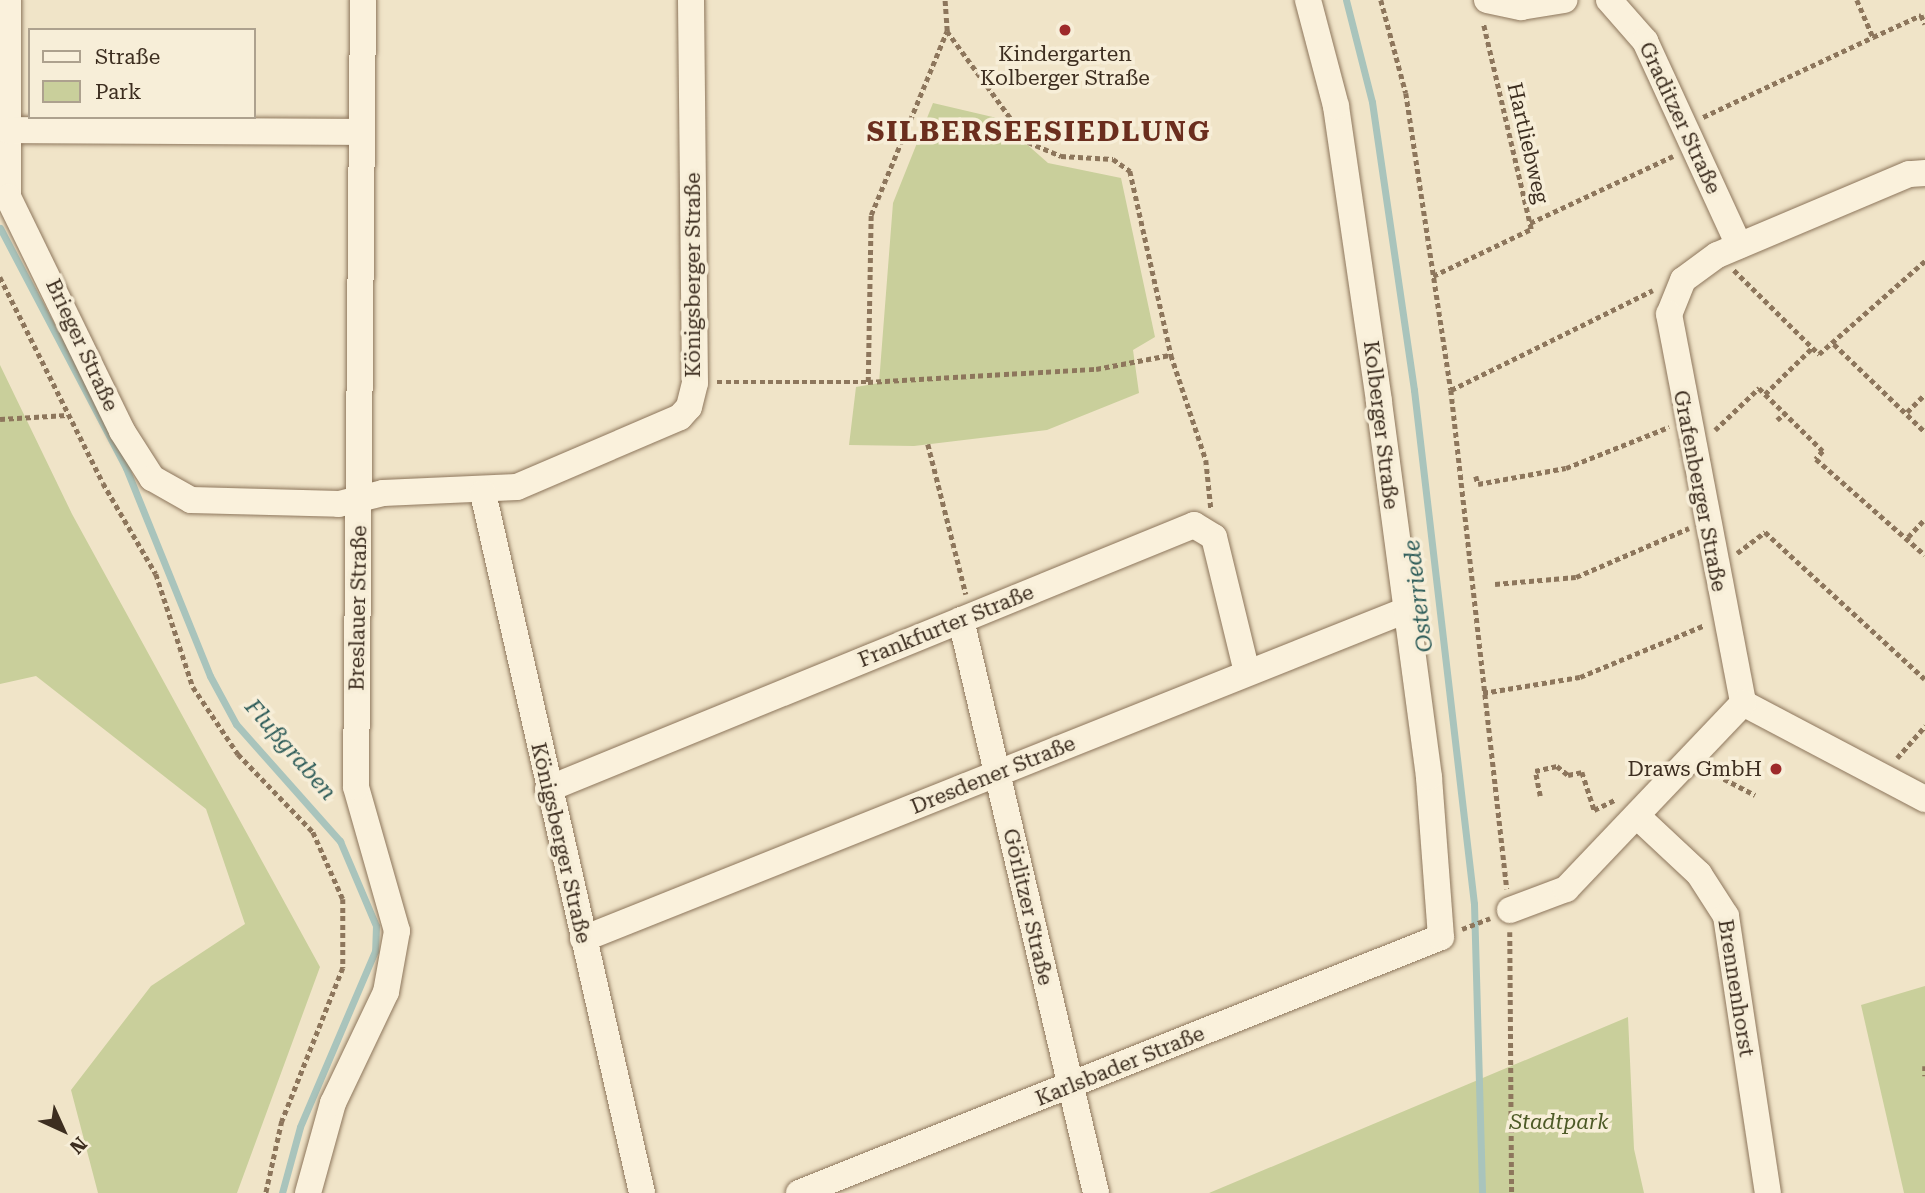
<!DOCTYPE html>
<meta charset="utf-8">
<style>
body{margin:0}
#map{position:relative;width:1925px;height:1193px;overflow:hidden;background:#f0e4c8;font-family:"Roboto Serif",serif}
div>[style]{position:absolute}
.green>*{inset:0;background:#c9cf9b}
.stream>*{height:7px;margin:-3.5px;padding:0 3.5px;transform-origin:3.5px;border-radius:3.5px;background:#a9c4bc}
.path>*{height:4.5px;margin-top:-2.25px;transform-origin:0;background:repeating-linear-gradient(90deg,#8d765c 0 5px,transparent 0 8.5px)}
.roads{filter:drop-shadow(0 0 2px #8d765c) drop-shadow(0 0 2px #8d765c)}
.street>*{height:26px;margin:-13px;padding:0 13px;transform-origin:13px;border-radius:13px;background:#faf1dc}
.dots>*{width:19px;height:19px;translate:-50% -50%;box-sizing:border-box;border:4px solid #f7eed8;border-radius:50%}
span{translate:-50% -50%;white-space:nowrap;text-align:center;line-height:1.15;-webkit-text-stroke:7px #f7eed8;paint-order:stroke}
.poi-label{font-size:21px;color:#3d2e20}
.right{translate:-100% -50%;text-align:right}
.street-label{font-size:21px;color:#3d2e20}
.park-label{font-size:21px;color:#4d5a26;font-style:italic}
.water-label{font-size:23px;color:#2f5d5a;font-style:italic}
.district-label{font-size:28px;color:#6b2e1e;font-weight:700;letter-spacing:2px}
.legend{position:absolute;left:28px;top:28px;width:228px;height:91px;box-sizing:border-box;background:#f7eed8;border:2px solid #ada18e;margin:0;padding:9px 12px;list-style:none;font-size:21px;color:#3d2e20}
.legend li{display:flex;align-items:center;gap:14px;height:35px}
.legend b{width:35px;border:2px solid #ada18e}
.north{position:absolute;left:28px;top:1095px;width:70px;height:70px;-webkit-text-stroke:5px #f7eed8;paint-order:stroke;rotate:135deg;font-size:19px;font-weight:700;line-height:28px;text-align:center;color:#3d2e20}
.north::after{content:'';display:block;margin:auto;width:24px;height:32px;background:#3d2e20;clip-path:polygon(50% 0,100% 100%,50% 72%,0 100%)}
</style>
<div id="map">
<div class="green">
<div style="clip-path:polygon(933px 103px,997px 118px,1048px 163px,1121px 178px,1155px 337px,1133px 350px,1139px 393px,1047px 430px,914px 446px,849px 445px,856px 387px,879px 383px,893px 203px)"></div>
<div style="clip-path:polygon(0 365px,72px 514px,320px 967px,237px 1193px,98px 1193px,71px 1090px,151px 986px,245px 924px,206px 809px,36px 676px,0 684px)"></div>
<div style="clip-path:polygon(1925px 986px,1925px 1193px,1904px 1193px,1861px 1005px)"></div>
<div style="clip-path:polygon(1628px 1017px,1634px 1149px,1644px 1193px,1209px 1193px)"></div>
</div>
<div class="stream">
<div style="left:1346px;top:0;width:105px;rotate:75.7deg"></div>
<div style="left:1372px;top:102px;width:291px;rotate:81.7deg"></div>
<div style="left:1414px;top:390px;width:517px;rotate:83.34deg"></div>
<div style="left:1474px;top:904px;width:289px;rotate:88.4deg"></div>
<div style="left:0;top:228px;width:271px;rotate:62.3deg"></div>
<div style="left:126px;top:468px;width:224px;rotate:68deg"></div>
<div style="left:210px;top:676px;width:55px;rotate:61.6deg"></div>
<div style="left:236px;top:724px;width:157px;rotate:48.4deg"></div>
<div style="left:340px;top:841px;width:92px;rotate:67deg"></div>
<div style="left:376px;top:926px;width:25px;rotate:92deg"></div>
<div style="left:375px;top:951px;width:191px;rotate:113.1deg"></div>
<div style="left:300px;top:1127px;width:68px;rotate:105.3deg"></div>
</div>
<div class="path">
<div style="left:1381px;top:0;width:96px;rotate:75deg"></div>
<div style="left:1406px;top:93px;width:300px;rotate:81.4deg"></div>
<div style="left:1451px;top:390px;width:502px;rotate:83.6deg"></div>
<div style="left:1857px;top:0;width:40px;rotate:66.6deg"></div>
<div style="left:1873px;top:37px;width:53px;rotate:-24.6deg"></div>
<div style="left:1921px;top:15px;width:10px;rotate:66deg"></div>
<div style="left:947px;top:31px;width:137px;rotate:53.9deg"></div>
<div style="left:1028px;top:142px;width:36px;rotate:23deg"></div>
<div style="left:1061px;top:156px;width:52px;rotate:3.3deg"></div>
<div style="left:1113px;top:159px;width:21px;rotate:35deg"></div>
<div style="left:1130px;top:171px;width:189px;rotate:77.4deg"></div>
<div style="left:1171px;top:355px;width:111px;rotate:71.6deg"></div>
<div style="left:1206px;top:460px;width:48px;rotate:84.1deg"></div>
<div style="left:1703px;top:117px;width:188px;rotate:-25.2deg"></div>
<div style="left:1530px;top:223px;width:158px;rotate:-25.1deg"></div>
<div style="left:1734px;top:270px;width:120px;rotate:44.7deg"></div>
<div style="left:1819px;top:354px;width:141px;rotate:-41.3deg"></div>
<div style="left:1433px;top:276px;width:109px;rotate:-25.6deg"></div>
<div style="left:1531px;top:229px;width:212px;rotate:-103.1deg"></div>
<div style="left:0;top:277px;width:230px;rotate:63.4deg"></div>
<div style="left:103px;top:483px;width:105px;rotate:59.8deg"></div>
<div style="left:156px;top:574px;width:119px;rotate:71.9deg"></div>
<div style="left:193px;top:687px;width:81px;rotate:56.1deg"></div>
<div style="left:238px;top:754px;width:108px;rotate:46.1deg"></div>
<div style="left:313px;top:832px;width:73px;rotate:65.9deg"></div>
<div style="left:343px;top:899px;width:69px;rotate:90deg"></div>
<div style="left:343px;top:968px;width:165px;rotate:111.7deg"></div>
<div style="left:282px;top:1121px;width:74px;rotate:102.5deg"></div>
<div style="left:1834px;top:344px;width:127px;rotate:44deg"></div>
<div style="left:717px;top:382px;width:151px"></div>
<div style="left:868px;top:382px;width:167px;rotate:-89deg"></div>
<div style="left:871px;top:215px;width:199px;rotate:-67.6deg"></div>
<div style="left:947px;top:31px;width:31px;rotate:-94deg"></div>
<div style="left:868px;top:382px;width:228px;rotate:-3.3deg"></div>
<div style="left:1096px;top:369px;width:75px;rotate:-10.7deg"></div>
<div style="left:1451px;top:390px;width:225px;rotate:-26.3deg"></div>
<div style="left:1765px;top:394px;width:81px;rotate:44.5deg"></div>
<div style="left:1823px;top:451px;width:11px;rotate:131deg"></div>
<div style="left:1816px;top:459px;width:145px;rotate:41.4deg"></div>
<div style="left:1907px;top:412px;width:25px;rotate:-45deg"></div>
<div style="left:0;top:419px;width:67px;rotate:-3.4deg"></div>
<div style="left:1777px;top:420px;width:11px;rotate:-41deg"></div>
<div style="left:1715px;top:430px;width:61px;rotate:-43.7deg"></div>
<div style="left:1759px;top:388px;width:8px;rotate:45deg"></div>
<div style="left:1765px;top:394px;width:66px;rotate:-44.4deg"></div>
<div style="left:928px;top:444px;width:155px;rotate:75.8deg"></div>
<div style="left:1476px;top:476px;width:8px;rotate:76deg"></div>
<div style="left:1478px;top:484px;width:89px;rotate:-10.3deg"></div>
<div style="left:1566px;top:468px;width:111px;rotate:-21.7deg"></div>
<div style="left:1908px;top:537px;width:25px;rotate:-47deg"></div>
<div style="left:1737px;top:553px;width:35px;rotate:-37deg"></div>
<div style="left:1765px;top:532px;width:217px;rotate:42.6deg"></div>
<div style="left:1495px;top:584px;width:81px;rotate:-4.9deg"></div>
<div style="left:1576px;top:577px;width:123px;rotate:-23.4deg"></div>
<div style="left:1483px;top:693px;width:98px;rotate:-9.4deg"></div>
<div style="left:1580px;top:677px;width:135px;rotate:-22.6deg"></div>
<div style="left:1897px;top:758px;width:43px;rotate:-48.8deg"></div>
<div style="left:1709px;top:771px;width:52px;rotate:27.6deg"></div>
<div style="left:1540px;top:796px;width:25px;rotate:-101deg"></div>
<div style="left:1535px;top:771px;width:23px;rotate:-13deg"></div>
<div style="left:1557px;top:766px;width:14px;rotate:39deg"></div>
<div style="left:1568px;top:775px;width:14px;rotate:-12deg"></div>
<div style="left:1582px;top:772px;width:40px;rotate:72deg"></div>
<div style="left:1594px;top:810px;width:25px;rotate:-26deg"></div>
<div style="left:1462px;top:929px;width:30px;rotate:-21deg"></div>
<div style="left:1510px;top:932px;width:261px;rotate:89.6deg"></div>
<div style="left:1925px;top:1066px;width:10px;rotate:90deg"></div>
</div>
<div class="roads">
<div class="street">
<div style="left:8px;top:0;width:197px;rotate:90deg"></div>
<div style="left:8px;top:197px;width:260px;rotate:64deg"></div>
<div style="left:122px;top:431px;width:56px;rotate:57.4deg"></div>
<div style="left:152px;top:478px;width:45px;rotate:29.4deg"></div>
<div style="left:191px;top:500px;width:148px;rotate:1.5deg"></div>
<div style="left:339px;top:504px;width:45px;rotate:-14deg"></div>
<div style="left:383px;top:493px;width:134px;rotate:-2.6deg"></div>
<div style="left:517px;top:487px;width:177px;rotate:-23.2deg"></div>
<div style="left:680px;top:417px;width:13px;rotate:-48deg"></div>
<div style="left:689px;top:407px;width:25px;rotate:-76deg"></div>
<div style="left:695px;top:383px;width:383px;rotate:-90.6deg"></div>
<div style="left:1487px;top:0;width:35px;rotate:12deg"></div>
<div style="left:1521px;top:7px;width:44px;rotate:-9.2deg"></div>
<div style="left:1609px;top:0;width:55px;rotate:48.7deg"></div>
<div style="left:1645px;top:41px;width:225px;rotate:65.3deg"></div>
<div style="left:8px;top:130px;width:353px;rotate:0.3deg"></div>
<div style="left:1925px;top:173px;width:16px;rotate:176deg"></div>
<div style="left:1909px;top:174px;width:208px;rotate:157.1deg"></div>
<div style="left:1717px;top:255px;width:42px;rotate:143.7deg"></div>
<div style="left:1683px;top:280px;width:37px;rotate:112deg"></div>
<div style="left:1669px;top:314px;width:396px;rotate:79.2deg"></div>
<div style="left:1743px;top:703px;width:206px;rotate:27.8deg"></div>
<div style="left:483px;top:493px;width:718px;rotate:77.2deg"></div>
<div style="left:961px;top:620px;width:589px;rotate:76.74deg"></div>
<div style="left:548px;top:789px;width:698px;rotate:-22.23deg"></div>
<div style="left:1194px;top:525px;width:23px;rotate:31deg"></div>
<div style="left:1214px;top:537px;width:139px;rotate:76.3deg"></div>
<div style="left:1637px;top:816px;width:85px;rotate:43.1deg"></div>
<div style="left:1699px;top:874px;width:50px;rotate:57.3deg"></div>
<div style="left:1726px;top:916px;width:280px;rotate:81.4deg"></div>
<div style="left:1510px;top:910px;width:60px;rotate:-20.6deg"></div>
<div style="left:1566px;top:889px;width:257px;rotate:-46.4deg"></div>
<div style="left:583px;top:939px;width:884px;rotate:-21.78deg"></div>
<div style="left:308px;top:1193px;width:93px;rotate:-74.5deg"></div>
<div style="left:333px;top:1103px;width:123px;rotate:-64.5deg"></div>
<div style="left:386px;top:992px;width:62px;rotate:-79.8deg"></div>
<div style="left:397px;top:931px;width:150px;rotate:-105.9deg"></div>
<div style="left:356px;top:787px;width:787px;rotate:-89.49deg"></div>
<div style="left:799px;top:1193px;width:691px;rotate:-21.74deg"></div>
<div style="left:1441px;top:937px;width:160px;rotate:-94.3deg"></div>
<div style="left:1429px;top:777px;width:379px;rotate:-97.6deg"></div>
<div style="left:1379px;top:401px;width:298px;rotate:-98.3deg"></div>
<div style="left:1336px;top:106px;width:110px;rotate:-104.8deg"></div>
</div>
</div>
<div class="dots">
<div style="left:1065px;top:30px;background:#9e2a2b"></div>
<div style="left:1776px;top:769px;background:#9e2a2b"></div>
</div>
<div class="poi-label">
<span style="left:1065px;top:66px">Kindergarten<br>Kolberger Straße</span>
<span class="right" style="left:1762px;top:769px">Draws GmbH</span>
</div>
<div class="street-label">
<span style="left:1680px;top:118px;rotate:65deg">Graditzer Straße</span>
<span style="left:1528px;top:143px;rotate:77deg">Hartliebweg</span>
<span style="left:693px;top:275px;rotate:-90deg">Königsberger Straße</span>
<span style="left:82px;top:345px;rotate:65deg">Brieger Straße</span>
<span style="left:1381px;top:425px;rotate:83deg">Kolberger Straße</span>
<span style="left:1700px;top:491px;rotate:79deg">Grafenberger Straße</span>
<span style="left:358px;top:608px;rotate:-89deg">Breslauer Straße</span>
<span style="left:946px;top:626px;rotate:-22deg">Frankfurter Straße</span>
<span style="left:993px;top:775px;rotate:-22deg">Dresdener Straße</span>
<span style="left:561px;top:843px;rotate:77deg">Königsberger Straße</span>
<span style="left:1028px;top:907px;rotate:77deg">Görlitzer Straße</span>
<span style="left:1736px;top:988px;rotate:81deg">Brennenhorst</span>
<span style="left:1120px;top:1066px;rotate:-22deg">Karlsbader Straße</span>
</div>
<div class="park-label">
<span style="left:1559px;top:1122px">Stadtpark</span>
</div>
<div class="water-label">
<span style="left:1419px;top:596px;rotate:-97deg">Osterriede</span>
<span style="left:290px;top:750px;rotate:49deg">Flußgraben</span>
</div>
<div class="district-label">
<span style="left:1039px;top:132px">SILBERSEESIEDLUNG</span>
</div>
<ul class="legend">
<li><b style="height:9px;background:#faf1dc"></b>Straße</li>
<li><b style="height:19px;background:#c9cf9b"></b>Park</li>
</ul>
<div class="north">N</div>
</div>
